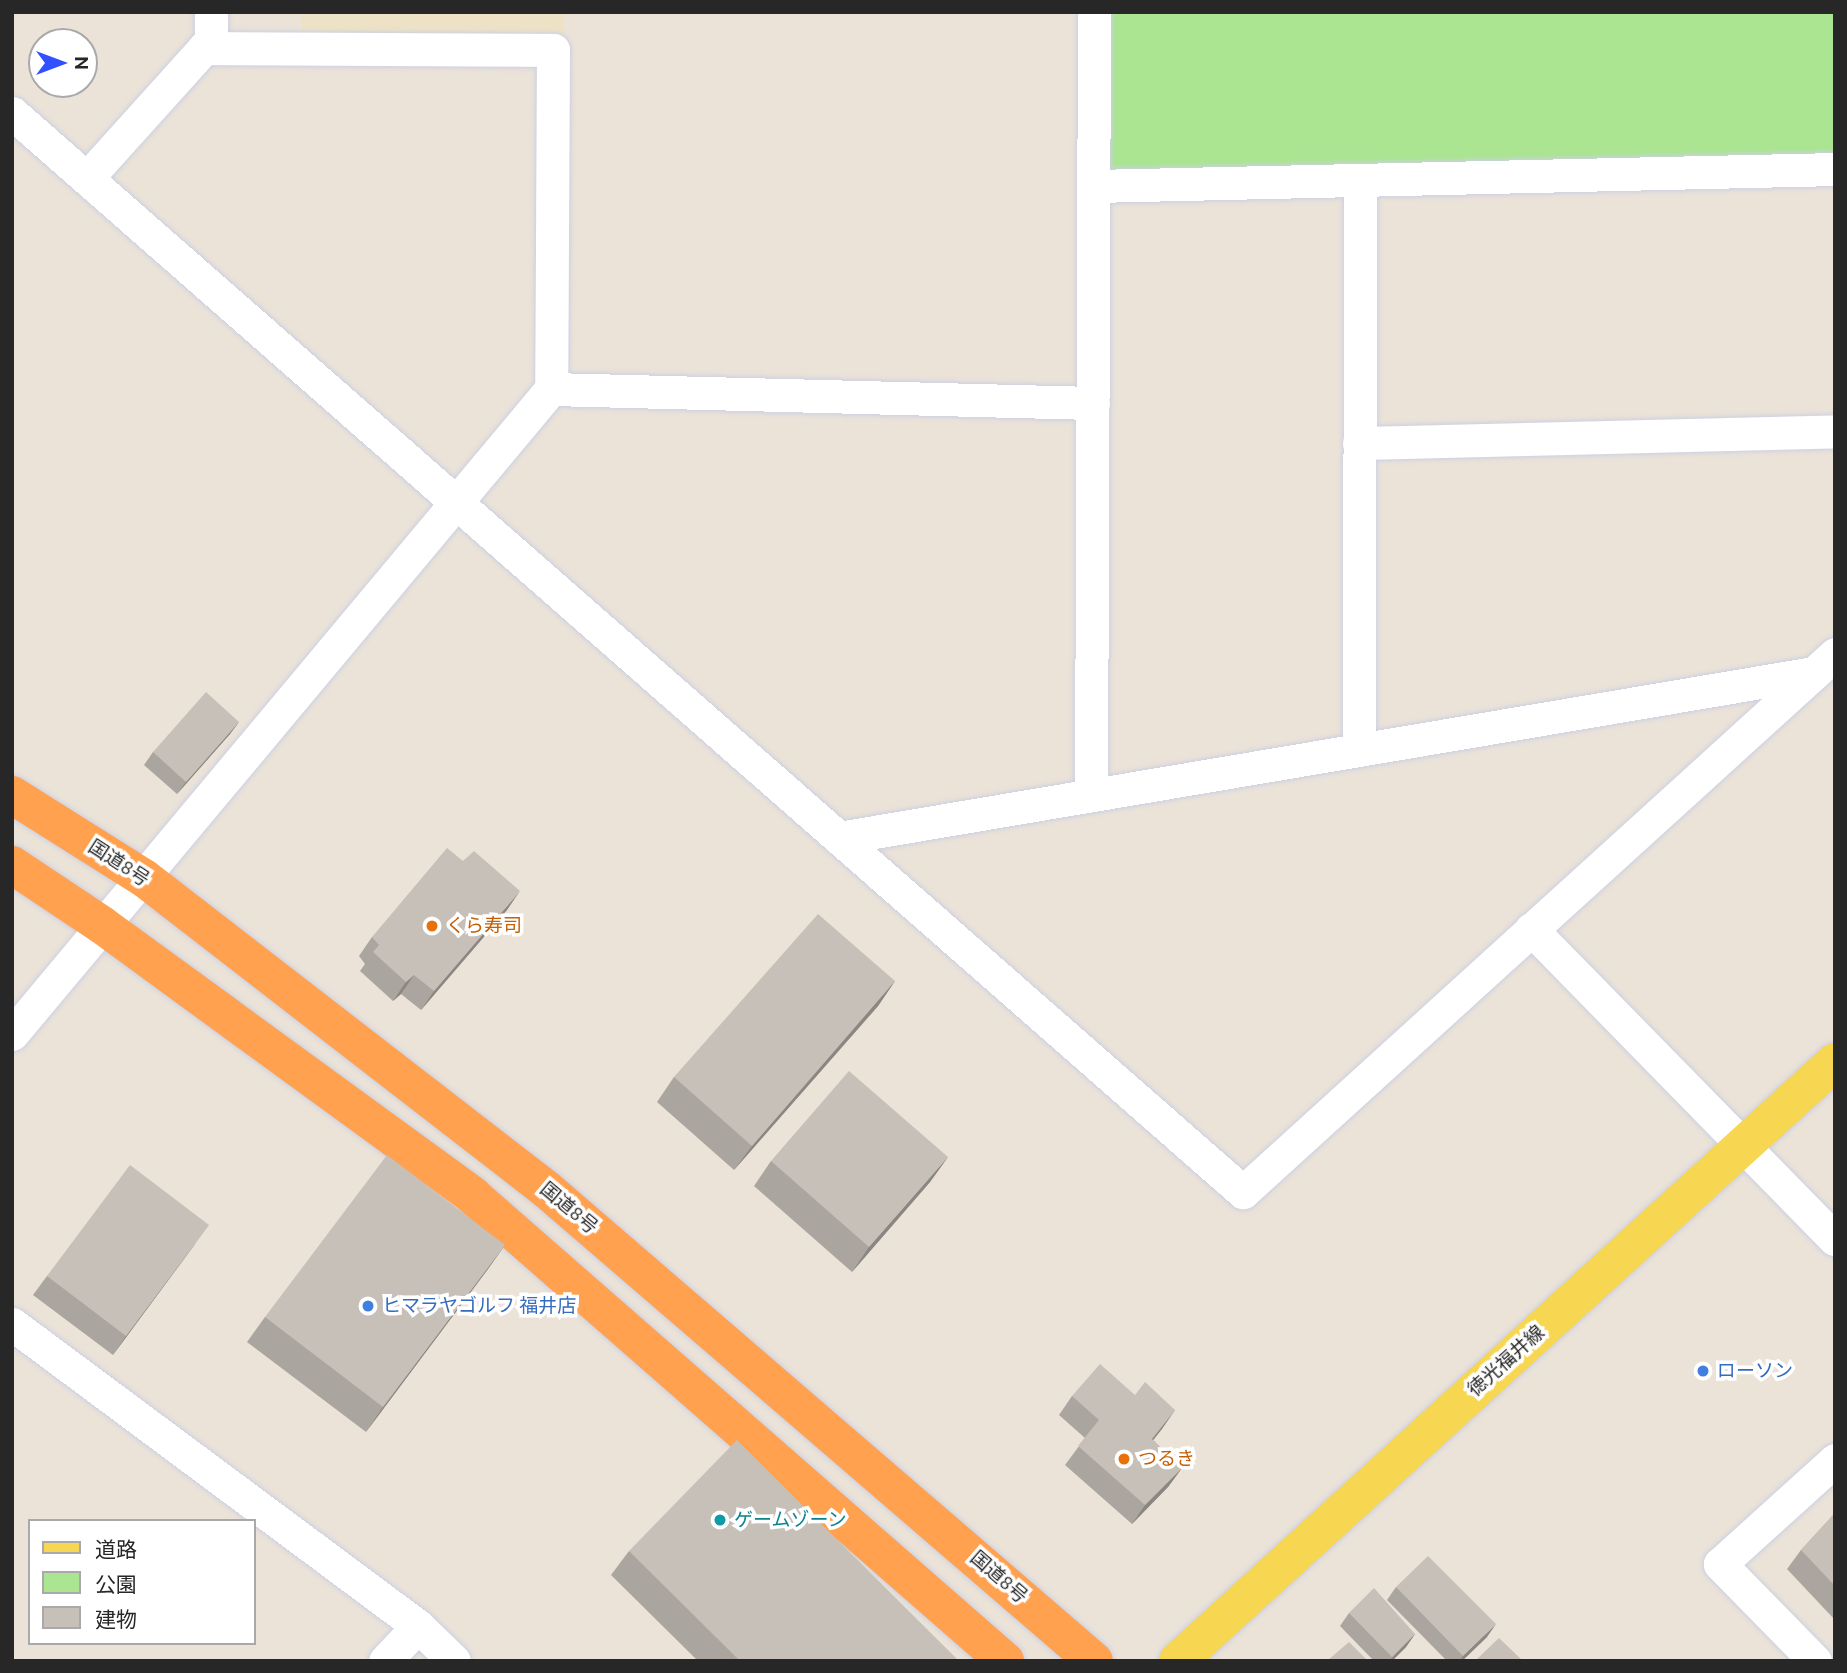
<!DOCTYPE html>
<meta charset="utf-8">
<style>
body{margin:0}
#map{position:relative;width:1847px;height:1673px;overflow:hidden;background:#ebe3d8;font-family:Ubuntu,"Noto Sans JP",sans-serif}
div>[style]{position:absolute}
.education>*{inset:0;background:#eee2c6}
.green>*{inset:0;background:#abe591}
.roads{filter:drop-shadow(0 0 2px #cdd0e2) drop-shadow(0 0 2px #cdd0e2)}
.minor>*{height:33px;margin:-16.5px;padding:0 16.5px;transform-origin:16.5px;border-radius:16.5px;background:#fff}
.major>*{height:38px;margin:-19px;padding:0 19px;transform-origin:19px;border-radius:19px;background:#f7d651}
.highway>*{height:38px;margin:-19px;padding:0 19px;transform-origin:19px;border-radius:19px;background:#ffa14f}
.wall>*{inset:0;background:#aaa59e}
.shaded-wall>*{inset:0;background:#8b8681}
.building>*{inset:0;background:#c6c0b8}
.dots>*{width:19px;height:19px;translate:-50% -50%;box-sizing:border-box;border:4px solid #fff;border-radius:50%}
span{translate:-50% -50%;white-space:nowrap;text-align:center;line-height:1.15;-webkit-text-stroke:7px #fff;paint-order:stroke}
.street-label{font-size:19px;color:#272727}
.food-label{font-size:19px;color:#c56008}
.left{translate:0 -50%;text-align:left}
.shop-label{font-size:19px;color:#366cbe}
.culture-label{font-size:19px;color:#0d838f}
.frame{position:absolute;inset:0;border:14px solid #272727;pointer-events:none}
.legend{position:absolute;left:28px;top:1519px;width:228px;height:126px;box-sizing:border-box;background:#fff;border:2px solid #a9a9a9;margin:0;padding:9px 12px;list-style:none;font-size:21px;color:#272727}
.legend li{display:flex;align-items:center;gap:14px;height:35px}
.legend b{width:35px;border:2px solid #a9a9a9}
.north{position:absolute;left:28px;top:28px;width:70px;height:70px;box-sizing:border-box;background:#fff;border:2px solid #a9a9a9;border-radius:50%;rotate:90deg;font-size:19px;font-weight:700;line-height:28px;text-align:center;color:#272727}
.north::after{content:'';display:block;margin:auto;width:24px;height:32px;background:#3150ff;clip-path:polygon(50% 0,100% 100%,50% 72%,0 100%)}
</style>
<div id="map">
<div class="education">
<div style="clip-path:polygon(301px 12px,564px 12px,563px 44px,301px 34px)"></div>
</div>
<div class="green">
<div style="clip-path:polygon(1094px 12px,1835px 12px,1835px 169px,1094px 186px)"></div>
</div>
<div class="roads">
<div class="minor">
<div style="left:211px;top:12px;width:36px;rotate:90deg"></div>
<div style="left:12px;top:113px;width:1637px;rotate:41.24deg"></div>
<div style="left:1243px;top:1192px;width:800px;rotate:-42.26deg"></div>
<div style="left:87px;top:178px;width:175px;rotate:-48deg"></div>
<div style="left:204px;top:48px;width:349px;rotate:0.3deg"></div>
<div style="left:553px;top:50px;width:339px;rotate:90.3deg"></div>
<div style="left:1094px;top:186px;width:741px;rotate:-1.31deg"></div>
<div style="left:1359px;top:443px;width:476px;rotate:-1.4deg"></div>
<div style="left:1359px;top:750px;width:570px;rotate:-89.9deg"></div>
<div style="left:1091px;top:795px;width:783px;rotate:-89.78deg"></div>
<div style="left:839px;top:838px;width:988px;rotate:-9.61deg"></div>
<div style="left:1531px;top:929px;width:434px;rotate:45.6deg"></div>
<div style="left:12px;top:1034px;width:841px;rotate:-50.12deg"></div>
<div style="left:551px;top:389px;width:542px;rotate:1.48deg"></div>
<div style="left:12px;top:1324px;width:506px;rotate:36.64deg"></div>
<div style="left:418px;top:1626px;width:50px;rotate:44.2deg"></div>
<div style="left:385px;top:1661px;width:48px;rotate:-46.7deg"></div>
<div style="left:1815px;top:1661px;width:136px;rotate:-134.4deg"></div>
<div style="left:1720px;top:1564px;width:155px;rotate:-42.1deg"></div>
</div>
<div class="major">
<div style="left:1178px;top:1661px;width:889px;rotate:-42.36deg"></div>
</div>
<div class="highway">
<div style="left:12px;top:795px;width:156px;rotate:32.2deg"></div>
<div style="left:144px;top:878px;width:508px;rotate:37.73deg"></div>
<div style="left:546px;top:1189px;width:723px;rotate:40.74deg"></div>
<div style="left:12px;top:865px;width:108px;rotate:33.7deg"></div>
<div style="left:102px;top:925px;width:459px;rotate:36.1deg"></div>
<div style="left:473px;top:1196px;width:707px;rotate:41.16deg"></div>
</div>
</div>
<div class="wall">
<div style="clip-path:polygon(239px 722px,230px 734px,177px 794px,144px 765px,153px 752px)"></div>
<div style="clip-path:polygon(507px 910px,421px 1010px,401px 994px,393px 1001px,360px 971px,365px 964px,359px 956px,372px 937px)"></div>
<div style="clip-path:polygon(895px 981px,878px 1006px,734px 1170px,657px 1102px,674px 1077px)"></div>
<div style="clip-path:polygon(948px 1157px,930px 1182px,852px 1272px,754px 1186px,771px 1161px)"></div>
<div style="clip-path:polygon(195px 1244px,113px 1355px,33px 1295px,47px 1276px)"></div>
<div style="clip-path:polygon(505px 1245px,488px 1269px,366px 1432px,247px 1342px,265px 1317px)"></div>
<div style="clip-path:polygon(1135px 1395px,1175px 1410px,1153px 1440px,1182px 1468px,1168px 1487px,1132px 1524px,1065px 1465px,1085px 1438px,1059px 1415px,1072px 1396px)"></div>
<div style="clip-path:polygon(1835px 1513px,1835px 1620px,1787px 1569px,1801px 1550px)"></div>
<div style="clip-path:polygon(629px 1551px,959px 1661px,698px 1661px,611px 1575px)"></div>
<div style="clip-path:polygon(1396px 1587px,1487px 1637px,1462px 1661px,1447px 1661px,1387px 1600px)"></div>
<div style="clip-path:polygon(1349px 1613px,1415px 1634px,1406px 1647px,1392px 1661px,1374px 1661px,1340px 1626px)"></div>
</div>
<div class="shaded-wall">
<div style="clip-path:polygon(239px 722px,230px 734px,177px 794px,186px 782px)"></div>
<div style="clip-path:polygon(520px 891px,507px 910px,421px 1010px,434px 991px)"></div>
<div style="clip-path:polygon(414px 975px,401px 994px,393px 1001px,406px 982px)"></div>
<div style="clip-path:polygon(895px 981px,878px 1006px,734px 1170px,752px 1146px)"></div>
<div style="clip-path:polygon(948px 1157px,930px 1182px,852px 1272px,869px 1247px)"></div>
<div style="clip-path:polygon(209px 1225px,195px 1244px,113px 1355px,126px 1336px)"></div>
<div style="clip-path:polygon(505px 1245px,488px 1269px,366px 1432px,383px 1407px)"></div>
<div style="clip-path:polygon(1175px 1410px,1162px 1429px,1139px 1458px,1152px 1439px)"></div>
<div style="clip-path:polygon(1182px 1468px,1168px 1487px,1132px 1524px,1145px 1505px)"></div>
<div style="clip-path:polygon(1496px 1624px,1487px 1637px,1462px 1661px,1460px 1661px,1463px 1656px)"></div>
<div style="clip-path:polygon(1415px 1634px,1406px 1647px,1392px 1661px,1389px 1661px)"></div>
</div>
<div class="building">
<div style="clip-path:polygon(206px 692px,239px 722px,186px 782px,153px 752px)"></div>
<div style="clip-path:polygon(447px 848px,463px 861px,474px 851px,520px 891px,434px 991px,414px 975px,406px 982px,373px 952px,379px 945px,372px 937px)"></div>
<div style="clip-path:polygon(818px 914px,895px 981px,752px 1146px,674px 1077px)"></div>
<div style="clip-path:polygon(849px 1071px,948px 1157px,869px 1247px,771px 1161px)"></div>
<div style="clip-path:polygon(387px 1155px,505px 1245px,383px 1407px,265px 1317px)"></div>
<div style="clip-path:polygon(130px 1165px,209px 1225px,126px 1336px,47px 1276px)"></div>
<div style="clip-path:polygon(1100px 1364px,1135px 1395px,1145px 1382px,1175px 1410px,1152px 1439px,1182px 1468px,1145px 1505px,1078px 1446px,1099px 1420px,1072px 1396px)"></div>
<div style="clip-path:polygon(737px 1440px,959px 1661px,740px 1661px,629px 1551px)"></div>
<div style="clip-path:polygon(1835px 1513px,1835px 1586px,1801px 1550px)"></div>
<div style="clip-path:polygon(1428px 1556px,1496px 1624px,1463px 1656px,1396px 1587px)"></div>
<div style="clip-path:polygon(1374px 1588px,1415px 1634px,1392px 1657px,1349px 1613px)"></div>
<div style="clip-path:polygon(1499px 1638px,1523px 1661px,1475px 1661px)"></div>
<div style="clip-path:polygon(1349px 1642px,1368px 1661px,1328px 1661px,1328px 1660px)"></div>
</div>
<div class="dots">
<div style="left:432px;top:926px;background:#e8710a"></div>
<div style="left:368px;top:1306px;background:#3f7fe0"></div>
<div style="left:1703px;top:1371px;background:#3f7fe0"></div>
<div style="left:1124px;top:1459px;background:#e8710a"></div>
<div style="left:720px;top:1520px;background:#0f9aa8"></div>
</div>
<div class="street-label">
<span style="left:119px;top:863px;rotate:33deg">国道8号</span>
<span style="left:569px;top:1208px;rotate:40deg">国道8号</span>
<span style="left:1506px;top:1361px;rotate:-42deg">徳光福井線</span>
<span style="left:999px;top:1577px;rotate:41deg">国道8号</span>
</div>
<div class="food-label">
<span class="left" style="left:446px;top:926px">くら寿司</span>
<span class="left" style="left:1138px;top:1459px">つるき</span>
</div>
<div class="shop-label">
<span class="left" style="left:382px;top:1306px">ヒマラヤゴルフ 福井店</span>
<span class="left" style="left:1717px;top:1371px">ローソン</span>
</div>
<div class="culture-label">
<span class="left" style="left:734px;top:1520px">ゲームゾーン</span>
</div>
<div class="frame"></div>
<ul class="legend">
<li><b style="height:9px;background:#f7d651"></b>道路</li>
<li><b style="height:19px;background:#abe591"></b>公園</li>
<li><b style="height:19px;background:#c6c0b8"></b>建物</li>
</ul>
<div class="north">N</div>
</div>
